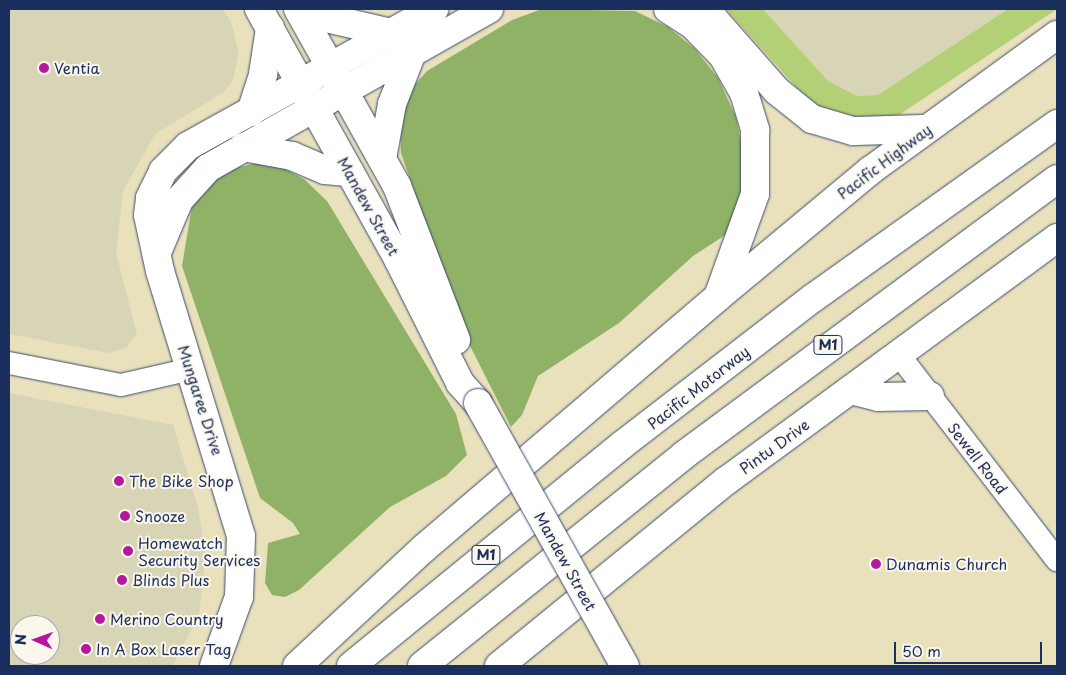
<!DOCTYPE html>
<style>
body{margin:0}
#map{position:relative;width:1066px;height:675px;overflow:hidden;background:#e9e0bc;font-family:"Playpen Sans",sans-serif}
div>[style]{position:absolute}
.built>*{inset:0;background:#d8d5b7}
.green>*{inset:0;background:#b4d076}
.forest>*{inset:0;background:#8fb267}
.roads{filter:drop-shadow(0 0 1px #3a4a6c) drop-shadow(0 0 1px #3a4a6c)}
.minor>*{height:22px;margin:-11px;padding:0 11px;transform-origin:11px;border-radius:11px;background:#fff}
.tertiary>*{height:28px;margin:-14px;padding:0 14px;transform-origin:14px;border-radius:14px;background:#fff}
.secondary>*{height:28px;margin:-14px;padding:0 14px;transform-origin:14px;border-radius:14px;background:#fff}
.motorway>*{height:28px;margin:-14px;padding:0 14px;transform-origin:14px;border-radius:14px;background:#fff}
.bridges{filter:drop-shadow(0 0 1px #3a4a6c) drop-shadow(0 0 1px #3a4a6c)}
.tertiary-bridge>*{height:28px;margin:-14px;padding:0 14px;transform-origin:14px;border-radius:14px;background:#fff}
.dots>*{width:14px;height:14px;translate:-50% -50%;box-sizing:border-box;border:2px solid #fbf7ec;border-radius:50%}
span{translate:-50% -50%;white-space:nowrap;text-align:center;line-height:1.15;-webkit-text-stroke:4px #fbf7ec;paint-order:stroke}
.shield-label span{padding:1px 4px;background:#fbf7ec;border:1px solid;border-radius:4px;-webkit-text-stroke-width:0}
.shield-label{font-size:14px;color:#1b2f5e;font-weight:700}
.poi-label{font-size:15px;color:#1b2f5e}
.left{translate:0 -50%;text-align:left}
.street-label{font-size:15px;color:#1b2f5e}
.frame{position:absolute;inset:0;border:10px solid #1b2f5e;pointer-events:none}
.north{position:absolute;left:10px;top:615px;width:50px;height:50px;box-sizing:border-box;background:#fbf7ec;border:1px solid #a1a7b3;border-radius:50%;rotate:272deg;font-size:14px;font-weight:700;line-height:20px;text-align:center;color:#1b2f5e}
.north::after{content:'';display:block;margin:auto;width:18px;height:22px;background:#b5179e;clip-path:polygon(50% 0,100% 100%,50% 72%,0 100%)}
.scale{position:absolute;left:894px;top:642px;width:148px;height:22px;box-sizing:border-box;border:2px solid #1b2f5e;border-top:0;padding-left:6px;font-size:15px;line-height:18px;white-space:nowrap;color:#1b2f5e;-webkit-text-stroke:4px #fbf7ec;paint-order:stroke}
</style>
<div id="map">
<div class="built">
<div style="clip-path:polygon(9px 9px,223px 9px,231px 22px,239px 53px,233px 80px,224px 92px,155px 134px,123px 191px,116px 253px,137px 334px,126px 348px,108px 353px,9px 334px)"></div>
<div style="clip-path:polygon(763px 9px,1008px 9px,878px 95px,857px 96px,828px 81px)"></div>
<div style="clip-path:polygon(evenodd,9px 393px,173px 425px,198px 507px,206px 555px,199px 615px,173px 666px,9px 666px,9px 393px,20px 625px,50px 625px,50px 655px,20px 655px,20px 625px)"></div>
</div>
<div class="green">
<div style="clip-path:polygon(726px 9px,763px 9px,828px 81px,857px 96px,878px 95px,1008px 9px,1057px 9px,899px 115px,874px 122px,815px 108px)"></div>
</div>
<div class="forest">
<div style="clip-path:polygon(542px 9px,635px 11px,668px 27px,695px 49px,718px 78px,736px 117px,744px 157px,742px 195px,730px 232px,693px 256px,619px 323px,538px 376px,522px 415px,511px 427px,464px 334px,401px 153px,400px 125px,409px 91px,427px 71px,512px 20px)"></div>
<div style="clip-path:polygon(256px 163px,283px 168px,304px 179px,327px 201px,456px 414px,467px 455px,446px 476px,390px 507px,299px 590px,285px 597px,272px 595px,265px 583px,268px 543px,300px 534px,293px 523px,260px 498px,182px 266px,192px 206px,212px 181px,228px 170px)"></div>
</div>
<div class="roads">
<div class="minor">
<div style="left:899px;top:355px;width:259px;rotate:52.4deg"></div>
<div style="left:9px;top:363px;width:114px;rotate:11.1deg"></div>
<div style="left:121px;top:385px;width:72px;rotate:-12.9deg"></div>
</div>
<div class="tertiary">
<div style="left:259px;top:9px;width:286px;rotate:60.9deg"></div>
<div style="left:398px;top:259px;width:139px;rotate:63.4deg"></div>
<div style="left:460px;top:383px;width:27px;rotate:48deg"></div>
<div style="left:298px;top:9px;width:203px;rotate:60.8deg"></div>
<div style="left:397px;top:186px;width:165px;rotate:69deg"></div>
<div style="left:668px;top:9px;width:30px;rotate:33deg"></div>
<div style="left:693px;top:25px;width:43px;rotate:45.9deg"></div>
<div style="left:723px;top:56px;width:43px;rotate:60.4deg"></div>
<div style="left:744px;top:93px;width:39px;rotate:73deg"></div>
<div style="left:755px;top:130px;width:64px;rotate:90deg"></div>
<div style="left:755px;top:194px;width:109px;rotate:109.8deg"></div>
<div style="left:705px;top:9px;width:109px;rotate:48.7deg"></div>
<div style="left:777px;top:91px;width:45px;rotate:38.7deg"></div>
<div style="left:812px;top:119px;width:43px;rotate:16.3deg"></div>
<div style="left:853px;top:131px;width:72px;rotate:-1.6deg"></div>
<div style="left:300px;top:12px;width:93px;rotate:13deg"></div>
<div style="left:251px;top:112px;width:40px;rotate:-72deg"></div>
<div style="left:263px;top:74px;width:47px;rotate:-81.3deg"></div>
<div style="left:243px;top:147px;width:50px;rotate:10.4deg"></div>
<div style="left:292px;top:156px;width:36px;rotate:23deg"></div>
<div style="left:325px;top:170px;width:25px;rotate:5deg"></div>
<div style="left:382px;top:159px;width:56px;rotate:-79.7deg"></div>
<div style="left:392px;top:104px;width:58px;rotate:-68.7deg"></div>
<div style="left:158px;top:250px;width:54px;rotate:-67.2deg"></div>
<div style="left:179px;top:200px;width:43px;rotate:-47.8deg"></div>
<div style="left:208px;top:168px;width:323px;rotate:-29.5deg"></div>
<div style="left:850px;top:390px;width:29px;rotate:14deg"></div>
<div style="left:878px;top:397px;width:52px;rotate:-1.1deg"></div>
<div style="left:214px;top:666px;width:73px;rotate:-70.1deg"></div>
<div style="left:239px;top:597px;width:61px;rotate:-88.1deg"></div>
<div style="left:241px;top:536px;width:277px;rotate:-107deg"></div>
<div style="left:160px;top:271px;width:57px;rotate:-102.1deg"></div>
<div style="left:148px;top:215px;width:17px;rotate:-83deg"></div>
<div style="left:150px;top:198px;width:30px;rotate:-64deg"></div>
<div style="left:163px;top:171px;width:35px;rotate:-45deg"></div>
<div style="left:188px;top:146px;width:282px;rotate:-29.1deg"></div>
<div style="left:499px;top:666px;width:293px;rotate:-39.2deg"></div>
<div style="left:726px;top:481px;width:411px;rotate:-36.3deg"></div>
</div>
<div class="secondary">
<div style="left:718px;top:297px;width:199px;rotate:-39.7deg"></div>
<div style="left:871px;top:170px;width:230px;rotate:-36deg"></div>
</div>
<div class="motorway">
<div style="left:297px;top:666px;width:172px;rotate:-42.9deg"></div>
<div style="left:423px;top:549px;width:388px;rotate:-40.5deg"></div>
<div style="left:351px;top:666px;width:350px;rotate:-39.2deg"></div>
<div style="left:622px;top:445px;width:241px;rotate:-37.6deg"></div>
<div style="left:813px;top:298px;width:300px;rotate:-35.5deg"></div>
<div style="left:422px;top:666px;width:336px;rotate:-38.8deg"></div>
<div style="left:684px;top:455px;width:464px;rotate:-36.5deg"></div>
</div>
</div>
<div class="bridges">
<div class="tertiary-bridge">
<div style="left:478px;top:403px;width:301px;rotate:60.8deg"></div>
</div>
</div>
<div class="dots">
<div style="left:44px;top:68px;background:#b5179e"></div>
<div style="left:119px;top:481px;background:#b5179e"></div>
<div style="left:125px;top:516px;background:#b5179e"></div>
<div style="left:128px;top:551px;background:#b5179e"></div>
<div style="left:876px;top:564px;background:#b5179e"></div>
<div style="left:122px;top:580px;background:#b5179e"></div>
<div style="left:100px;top:619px;background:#b5179e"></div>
<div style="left:86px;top:649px;background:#b5179e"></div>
</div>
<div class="shield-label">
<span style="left:828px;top:345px">M1</span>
<span style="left:486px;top:555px">M1</span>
</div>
<div class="poi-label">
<span class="left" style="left:54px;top:68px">Ventia</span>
<span class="left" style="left:129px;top:481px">The Bike Shop</span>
<span class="left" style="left:135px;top:516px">Snooze</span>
<span class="left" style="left:138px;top:551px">Homewatch<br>Security Services</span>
<span class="left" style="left:886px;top:564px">Dunamis Church</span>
<span class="left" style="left:132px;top:580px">Blinds Plus</span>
<span class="left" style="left:110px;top:619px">Merino Country</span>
<span class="left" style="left:96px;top:649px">In A Box Laser Tag</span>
</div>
<div class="street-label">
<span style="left:884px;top:161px;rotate:-37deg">Pacific Highway</span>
<span style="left:369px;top:206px;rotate:61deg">Mandew Street</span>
<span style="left:698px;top:387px;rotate:-38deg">Pacific Motorway</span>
<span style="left:201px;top:400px;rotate:72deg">Mungaree Drive</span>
<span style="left:774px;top:446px;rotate:-36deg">Pintu Drive</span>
<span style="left:978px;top:458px;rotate:52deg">Sewell Road</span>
<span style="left:566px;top:561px;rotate:61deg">Mandew Street</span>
</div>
<div class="frame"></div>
<div class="north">N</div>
<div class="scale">50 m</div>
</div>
